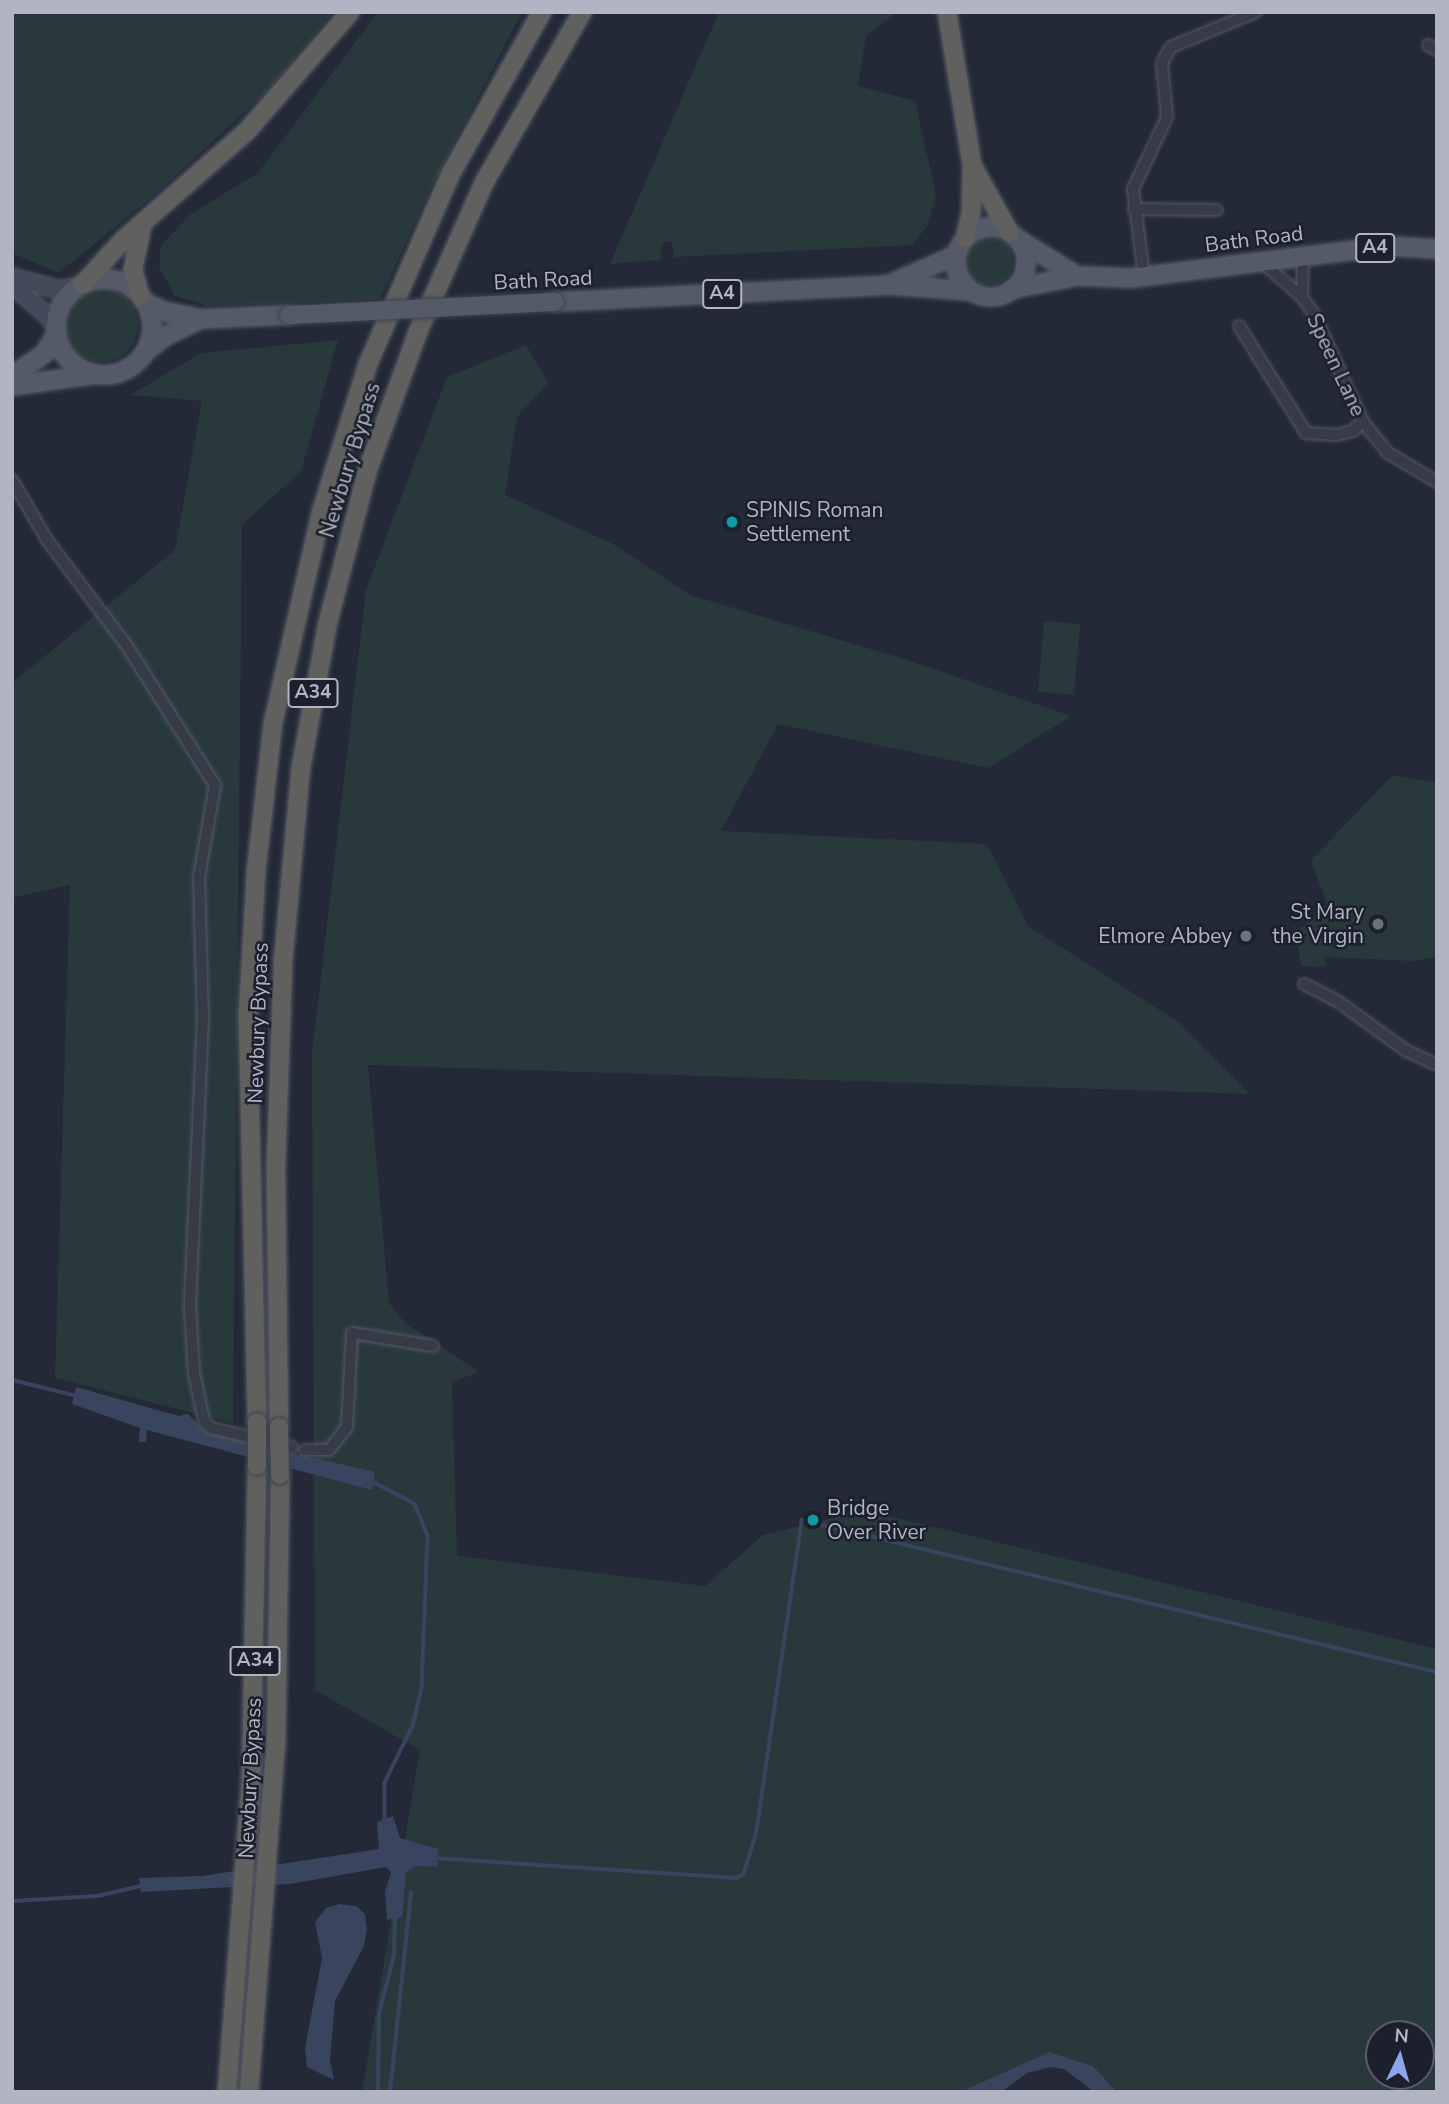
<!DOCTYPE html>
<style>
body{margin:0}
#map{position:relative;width:1449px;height:2104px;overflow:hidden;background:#232936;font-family:"Nunito Sans",sans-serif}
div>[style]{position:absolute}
.green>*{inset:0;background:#29393b}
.round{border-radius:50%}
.water>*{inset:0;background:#39445e}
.stream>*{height:3.5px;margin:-1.75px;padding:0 1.75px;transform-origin:1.75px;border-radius:1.75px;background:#39445e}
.roads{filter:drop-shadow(0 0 2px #545865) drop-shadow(0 0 2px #545865)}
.minor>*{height:10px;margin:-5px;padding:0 5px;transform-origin:5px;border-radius:5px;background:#363b47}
.secondary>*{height:16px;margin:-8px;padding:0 8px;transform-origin:8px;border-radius:8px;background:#444a5a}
.primary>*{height:18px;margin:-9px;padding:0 9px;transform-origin:9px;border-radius:9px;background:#545a67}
.primary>.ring{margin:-9px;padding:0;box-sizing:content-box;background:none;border:18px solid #545a67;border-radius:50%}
.trunk>*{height:18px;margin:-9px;padding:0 9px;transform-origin:9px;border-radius:9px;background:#60605e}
.bridges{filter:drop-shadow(0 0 2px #3f4450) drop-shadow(0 0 2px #3f4450)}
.primary-bridge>*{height:18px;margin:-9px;padding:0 9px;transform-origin:9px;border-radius:9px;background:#545a67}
.trunk-bridge>*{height:18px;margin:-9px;padding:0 9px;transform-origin:9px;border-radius:9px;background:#60605e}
.dots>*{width:19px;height:19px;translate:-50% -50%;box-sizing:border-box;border:4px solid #1b202c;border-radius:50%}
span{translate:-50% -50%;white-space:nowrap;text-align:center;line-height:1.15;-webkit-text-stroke:5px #1b202c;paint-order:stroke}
.shield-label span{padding:2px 5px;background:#1b202c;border:2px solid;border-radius:5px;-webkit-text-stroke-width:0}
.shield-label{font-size:19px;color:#b1b5c3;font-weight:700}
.street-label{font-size:21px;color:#b1b5c3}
.poi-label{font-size:21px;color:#b1b5c3}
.left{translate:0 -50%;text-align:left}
.right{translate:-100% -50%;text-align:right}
.frame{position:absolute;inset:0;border:14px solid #b1b5c3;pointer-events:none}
.north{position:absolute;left:1365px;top:2020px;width:70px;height:70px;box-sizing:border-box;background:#1b202c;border:2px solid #575c68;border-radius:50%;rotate:5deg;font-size:19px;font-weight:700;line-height:28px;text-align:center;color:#b1b5c3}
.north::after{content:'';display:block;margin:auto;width:24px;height:32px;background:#8ca5ed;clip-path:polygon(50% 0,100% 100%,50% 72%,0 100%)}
</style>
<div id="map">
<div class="green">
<div style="clip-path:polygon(12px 12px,333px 12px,269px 90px,154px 195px,59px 273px,12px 253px)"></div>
<div style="clip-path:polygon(378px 12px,522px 12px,433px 184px,380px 299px,208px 306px,175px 296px,159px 267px,161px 245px,191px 214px,258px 173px)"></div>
<div style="clip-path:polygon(719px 12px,897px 12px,866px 36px,858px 86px,915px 101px,936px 195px,928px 225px,912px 245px,674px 257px,672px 242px,663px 242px,660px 260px,610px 264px)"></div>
<div class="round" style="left:965px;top:237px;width:48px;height:48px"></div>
<div class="round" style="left:64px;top:288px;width:74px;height:74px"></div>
<div style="clip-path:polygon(338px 340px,301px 471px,242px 525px,233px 1423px,55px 1378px,70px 885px,12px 898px,12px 683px,175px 550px,202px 401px,130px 395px,201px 353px)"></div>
<div style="clip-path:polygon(evenodd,526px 345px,548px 383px,517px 417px,505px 495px,613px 544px,690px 595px,904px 659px,1071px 716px,988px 768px,778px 724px,721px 831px,987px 844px,1028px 926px,1180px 1023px,1250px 1094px,368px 1065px,389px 1303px,405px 1323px,479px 1372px,452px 1382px,457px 1556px,705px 1586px,763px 1535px,864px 1510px,1437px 1649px,1437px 2092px,1117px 2092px,1093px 2066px,1049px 2052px,960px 2092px,362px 2092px,420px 1750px,315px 1690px,312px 1054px,366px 590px,447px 377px,526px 345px,1379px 2034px,1421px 2034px,1421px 2076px,1379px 2076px,1379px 2034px)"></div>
<div style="clip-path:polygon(1044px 621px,1080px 624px,1074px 695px,1038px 692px)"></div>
<div style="clip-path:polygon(1393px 775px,1437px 783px,1437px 957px,1414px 961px,1325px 957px,1325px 967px,1301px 966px,1296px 933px,1327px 904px,1311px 860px)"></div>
</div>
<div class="water">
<div style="clip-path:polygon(76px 1387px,179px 1416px,188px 1414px,207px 1433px,375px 1472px,372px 1490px,147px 1430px,146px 1442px,139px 1442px,140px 1428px,72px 1404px)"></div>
<div style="clip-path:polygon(393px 1816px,400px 1838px,438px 1849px,437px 1867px,416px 1866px,406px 1872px,402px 1917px,387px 1920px,385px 1892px,391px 1872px,386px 1867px,290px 1884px,141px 1892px,139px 1878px,202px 1876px,379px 1849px,377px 1822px)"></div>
<div style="clip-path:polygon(340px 1904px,356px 1906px,365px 1914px,367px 1929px,364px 1946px,335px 2001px,330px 2060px,334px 2080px,307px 2067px,305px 2048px,322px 1958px,315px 1922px,326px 1908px)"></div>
<div style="clip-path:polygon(1049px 2052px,1093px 2066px,1117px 2092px,1094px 2092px,1064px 2069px,1050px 2067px,1027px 2073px,1001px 2092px,960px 2092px)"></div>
</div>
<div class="stream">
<div style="left:13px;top:1380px;width:66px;rotate:14deg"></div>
<div style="left:370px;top:1480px;width:51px;rotate:28.1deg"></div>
<div style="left:415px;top:1504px;width:35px;rotate:68deg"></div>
<div style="left:428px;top:1537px;width:151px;rotate:92.3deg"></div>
<div style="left:422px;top:1688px;width:39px;rotate:103deg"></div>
<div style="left:413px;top:1726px;width:64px;rotate:116.2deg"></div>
<div style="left:385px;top:1783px;width:38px;rotate:90deg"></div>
<div style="left:434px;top:1858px;width:303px;rotate:3.8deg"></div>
<div style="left:736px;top:1878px;width:8px;rotate:-23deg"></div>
<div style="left:743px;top:1875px;width:43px;rotate:-72.4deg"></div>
<div style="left:756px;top:1834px;width:317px;rotate:-81.7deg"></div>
<div style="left:802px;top:1520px;width:653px;rotate:13.46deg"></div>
<div style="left:12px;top:1901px;width:86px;rotate:-3.3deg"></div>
<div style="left:98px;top:1896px;width:48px;rotate:-13.2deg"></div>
<div style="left:378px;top:2092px;width:78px;rotate:-89.3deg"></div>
<div style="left:379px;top:2014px;width:61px;rotate:-75.7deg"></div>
<div style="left:394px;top:1955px;width:41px;rotate:-88.6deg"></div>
<div style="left:390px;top:2092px;width:200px;rotate:-84deg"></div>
<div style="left:939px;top:2092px;width:5px"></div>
</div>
<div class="roads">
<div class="minor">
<div style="left:1428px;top:45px;width:10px;rotate:29deg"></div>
<div style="left:1134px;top:209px;width:83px;rotate:0.7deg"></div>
<div style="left:1261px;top:261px;width:55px;rotate:41.3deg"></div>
<div style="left:1302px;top:297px;width:21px;rotate:55deg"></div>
<div style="left:1314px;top:314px;width:119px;rotate:65.6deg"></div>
<div style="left:1363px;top:422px;width:40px;rotate:51deg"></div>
<div style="left:1388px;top:453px;width:57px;rotate:30.6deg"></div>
<div style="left:1144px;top:277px;width:89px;rotate:-97.1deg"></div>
<div style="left:1133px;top:189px;width:80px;rotate:-64.7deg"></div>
<div style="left:1167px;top:117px;width:54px;rotate:-95.3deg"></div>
<div style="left:1162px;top:63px;width:18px;rotate:-61deg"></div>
<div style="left:1171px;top:47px;width:92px;rotate:-22.4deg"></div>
<div style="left:1302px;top:297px;width:41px;rotate:-88.6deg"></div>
<div style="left:1239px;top:326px;width:126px;rotate:57.9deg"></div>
<div style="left:1306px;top:433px;width:30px;rotate:4deg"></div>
<div style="left:1336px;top:435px;width:17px;rotate:-13deg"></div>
<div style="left:1353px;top:431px;width:13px;rotate:-42deg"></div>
<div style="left:12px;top:480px;width:69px;rotate:59.7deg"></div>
<div style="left:47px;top:540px;width:133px;rotate:53deg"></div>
<div style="left:127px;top:646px;width:165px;rotate:57.7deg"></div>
<div style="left:215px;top:785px;width:94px;rotate:99.8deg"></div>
<div style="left:199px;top:878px;width:139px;rotate:88.4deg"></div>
<div style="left:203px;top:1017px;width:290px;rotate:92.6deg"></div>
<div style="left:190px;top:1307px;width:66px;rotate:86.5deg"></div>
<div style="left:194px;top:1373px;width:49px;rotate:78.2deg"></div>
<div style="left:204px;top:1421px;width:10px;rotate:45deg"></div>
<div style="left:211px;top:1428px;width:83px;rotate:13.2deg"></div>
<div style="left:1304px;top:984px;width:36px;rotate:27deg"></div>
<div style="left:1336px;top:1000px;width:85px;rotate:35.9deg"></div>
<div style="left:1405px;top:1050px;width:35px;rotate:25deg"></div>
<div style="left:305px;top:1450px;width:24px"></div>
<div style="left:329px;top:1450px;width:29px;rotate:-52deg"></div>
<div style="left:347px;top:1427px;width:94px;rotate:-87deg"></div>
<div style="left:352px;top:1333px;width:82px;rotate:9.1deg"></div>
</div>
<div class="secondary">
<div style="left:12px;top:277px;width:50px;rotate:15.2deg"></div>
<div style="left:60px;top:290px;width:20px;rotate:-11deg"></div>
<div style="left:12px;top:285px;width:48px;rotate:40.7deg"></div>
<div style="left:48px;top:316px;width:14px;rotate:56deg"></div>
</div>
<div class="primary">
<div class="ring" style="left:956px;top:227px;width:52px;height:52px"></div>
<div style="left:1019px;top:240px;width:68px;rotate:31.8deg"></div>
<div class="ring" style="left:56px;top:279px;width:78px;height:78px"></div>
<div style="left:888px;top:285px;width:74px;rotate:-23.8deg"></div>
<div style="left:1012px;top:289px;width:66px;rotate:-11.3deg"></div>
<div style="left:1077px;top:276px;width:54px;rotate:2.1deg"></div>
<div style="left:1131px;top:278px;width:258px;rotate:-7.1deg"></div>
<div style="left:1387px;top:246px;width:50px;rotate:3.4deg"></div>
<div style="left:144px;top:302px;width:21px;rotate:25deg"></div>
<div style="left:163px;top:311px;width:39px;rotate:12deg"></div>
<div style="left:201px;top:319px;width:88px;rotate:-2.6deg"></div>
<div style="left:555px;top:302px;width:333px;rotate:-2.9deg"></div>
<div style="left:888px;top:285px;width:84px;rotate:4.1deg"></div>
<div style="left:144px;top:353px;width:28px;rotate:-38deg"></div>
<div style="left:166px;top:336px;width:39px;rotate:-26deg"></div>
<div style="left:12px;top:376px;width:40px;rotate:-34.9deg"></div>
<div style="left:45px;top:353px;width:22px;rotate:-60deg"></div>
<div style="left:12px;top:386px;width:79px;rotate:-8deg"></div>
</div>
<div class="trunk">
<div style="left:947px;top:12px;width:155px;rotate:80.7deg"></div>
<div style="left:972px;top:165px;width:48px;rotate:91.2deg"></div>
<div style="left:971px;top:213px;width:26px;rotate:103deg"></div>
<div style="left:972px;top:165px;width:77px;rotate:61.1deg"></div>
<div style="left:83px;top:284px;width:59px;rotate:-47.7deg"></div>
<div style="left:123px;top:240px;width:165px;rotate:-41.3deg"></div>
<div style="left:247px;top:131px;width:157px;rotate:-49.1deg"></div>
<div style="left:140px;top:296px;width:28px;rotate:-105deg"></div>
<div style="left:133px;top:269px;width:44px;rotate:-78.2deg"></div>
<div style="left:257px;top:1422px;width:411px;rotate:-91.3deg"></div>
<div style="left:248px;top:1011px;width:139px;rotate:-86.7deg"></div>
<div style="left:256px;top:872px;width:150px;rotate:-83.5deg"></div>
<div style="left:273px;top:723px;width:215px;rotate:-77.1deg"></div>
<div style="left:321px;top:513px;width:156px;rotate:-72.5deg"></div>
<div style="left:368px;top:364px;width:206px;rotate:-66.5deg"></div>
<div style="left:450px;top:175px;width:187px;rotate:-60.6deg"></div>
<div style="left:279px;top:1427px;width:263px;rotate:-90.7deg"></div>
<div style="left:276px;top:1164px;width:203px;rotate:-88deg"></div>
<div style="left:283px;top:961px;width:195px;rotate:-84.7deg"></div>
<div style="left:301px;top:767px;width:147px;rotate:-79.5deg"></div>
<div style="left:328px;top:622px;width:155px;rotate:-75.4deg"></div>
<div style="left:367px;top:472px;width:152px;rotate:-70deg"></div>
<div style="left:419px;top:329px;width:162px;rotate:-66deg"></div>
<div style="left:485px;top:181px;width:195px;rotate:-60.1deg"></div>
<div style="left:227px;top:2092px;width:311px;rotate:-85.6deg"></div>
<div style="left:251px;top:1782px;width:316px;rotate:-88.9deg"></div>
<div style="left:249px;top:2092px;width:351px;rotate:-85.6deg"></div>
<div style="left:276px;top:1742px;width:267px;rotate:-89.1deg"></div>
</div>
</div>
<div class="bridges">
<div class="primary-bridge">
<div style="left:289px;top:315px;width:266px;rotate:-2.8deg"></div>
</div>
<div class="trunk-bridge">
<div style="left:257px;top:1422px;width:44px;rotate:90deg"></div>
<div style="left:279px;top:1427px;width:48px;rotate:88.8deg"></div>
</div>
</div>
<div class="dots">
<div style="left:732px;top:522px;background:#0f9aa8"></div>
<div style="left:1378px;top:924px;background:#6b7280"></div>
<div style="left:1246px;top:936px;background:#6b7280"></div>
<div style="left:813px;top:1520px;background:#0f9aa8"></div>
</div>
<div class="shield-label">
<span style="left:1375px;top:248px">A4</span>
<span style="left:722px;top:294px">A4</span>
<span style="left:313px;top:693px">A34</span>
<span style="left:255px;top:1661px">A34</span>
</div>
<div class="street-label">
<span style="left:1254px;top:239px;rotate:-7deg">Bath Road</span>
<span style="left:543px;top:280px;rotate:-3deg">Bath Road</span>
<span style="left:1336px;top:365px;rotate:65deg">Speen Lane</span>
<span style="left:350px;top:460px;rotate:-73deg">Newbury Bypass</span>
<span style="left:258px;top:1023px;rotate:-88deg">Newbury Bypass</span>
<span style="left:250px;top:1778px;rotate:-87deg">Newbury Bypass</span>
</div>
<div class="poi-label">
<span class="left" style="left:746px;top:522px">SPINIS Roman<br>Settlement</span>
<span class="right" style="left:1364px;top:924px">St Mary<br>the Virgin</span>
<span class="right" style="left:1232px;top:936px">Elmore Abbey</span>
<span class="left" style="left:827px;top:1520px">Bridge<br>Over River</span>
</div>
<div class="frame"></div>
<div class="north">N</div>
</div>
